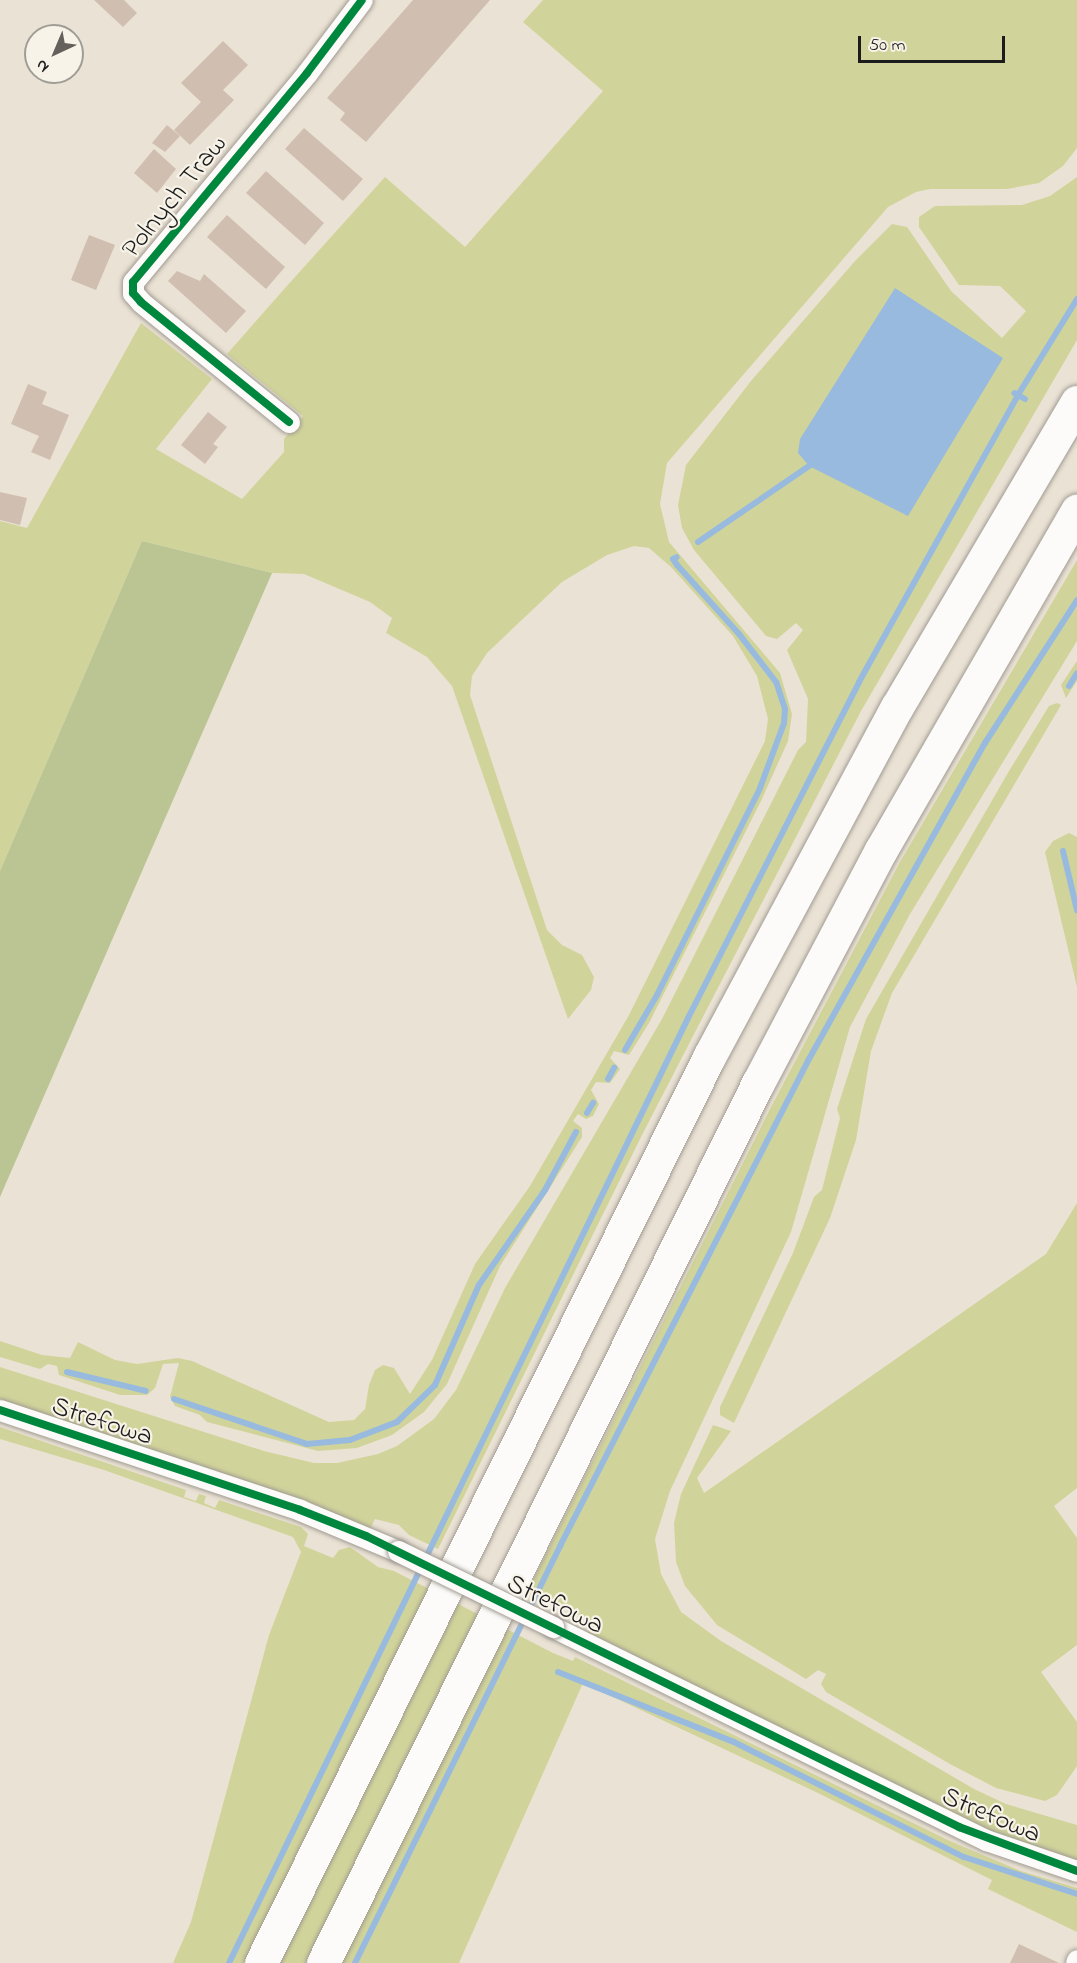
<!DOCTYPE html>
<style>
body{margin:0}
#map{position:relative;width:1077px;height:1963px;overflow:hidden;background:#eae2d4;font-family:"Indie Flower",sans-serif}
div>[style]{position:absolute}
.green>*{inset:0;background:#d1d49a}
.forest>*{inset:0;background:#bbc593}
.water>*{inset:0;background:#98bade}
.stream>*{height:6px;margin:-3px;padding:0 3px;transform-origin:3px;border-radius:3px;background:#98bade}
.building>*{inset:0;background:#d0bfb0}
.roads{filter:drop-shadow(0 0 2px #a09b93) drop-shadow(0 0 2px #a09b93)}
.minor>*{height:21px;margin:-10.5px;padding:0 10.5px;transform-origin:10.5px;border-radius:10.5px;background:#fcfbf9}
.motorway>*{height:33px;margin:-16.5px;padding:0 16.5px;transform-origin:16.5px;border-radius:16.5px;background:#fcfbf9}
.bridges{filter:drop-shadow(0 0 2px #a09b93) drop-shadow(0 0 2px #a09b93)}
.minor-bridge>*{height:21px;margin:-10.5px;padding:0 10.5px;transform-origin:10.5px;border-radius:10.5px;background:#fcfbf9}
.cycleway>*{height:8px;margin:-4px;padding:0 4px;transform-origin:4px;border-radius:4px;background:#00873e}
span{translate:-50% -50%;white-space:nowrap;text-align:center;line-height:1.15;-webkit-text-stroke:4.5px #f7f3e8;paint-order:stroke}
.street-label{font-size:27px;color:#1c1c1c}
.north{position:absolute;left:24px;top:24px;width:60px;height:60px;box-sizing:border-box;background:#f7f3e8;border:2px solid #9f9d96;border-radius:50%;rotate:224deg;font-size:16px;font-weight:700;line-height:24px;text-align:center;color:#1c1c1c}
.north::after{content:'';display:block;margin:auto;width:21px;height:27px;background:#64615c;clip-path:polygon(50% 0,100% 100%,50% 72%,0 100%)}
.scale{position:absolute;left:858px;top:36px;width:147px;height:27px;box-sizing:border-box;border:3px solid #1c1c1c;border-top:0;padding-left:8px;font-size:18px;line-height:21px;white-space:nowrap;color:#1c1c1c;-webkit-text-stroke:4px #f7f3e8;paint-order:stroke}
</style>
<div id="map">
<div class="green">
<div style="clip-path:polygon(543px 0,1077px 0,1077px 148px,1063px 166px,1039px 183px,1007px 189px,930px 189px,916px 192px,888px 207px,667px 463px,660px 504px,669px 542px,780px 673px,792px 714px,788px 741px,761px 801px,649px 1023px,629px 1055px,614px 1051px,610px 1058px,620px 1069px,610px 1083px,596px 1082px,591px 1090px,599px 1104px,593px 1116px,586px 1119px,578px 1114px,573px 1121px,582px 1128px,582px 1137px,500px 1266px,447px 1384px,424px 1412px,392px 1435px,357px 1448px,318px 1451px,207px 1422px,200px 1415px,175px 1406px,170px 1397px,179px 1363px,163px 1364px,155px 1388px,147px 1395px,120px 1395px,59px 1375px,57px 1366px,48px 1364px,40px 1369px,0 1357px,0 1341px,42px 1355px,70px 1358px,78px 1342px,115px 1360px,137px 1364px,178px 1358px,192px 1361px,329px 1422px,354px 1420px,365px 1409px,369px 1385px,375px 1370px,383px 1365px,394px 1368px,410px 1394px,432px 1360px,475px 1264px,530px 1186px,629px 1015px,765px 741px,768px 719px,757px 676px,733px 636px,671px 567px,649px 548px,634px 546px,607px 555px,562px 582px,487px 653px,472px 676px,470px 695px,547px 930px,562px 945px,582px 955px,594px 977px,591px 990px,568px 1019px,452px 686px,427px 657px,386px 633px,392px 618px,370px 602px,304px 574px,272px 573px,142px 541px,0 871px,0 521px,27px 528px,141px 323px,212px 379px,156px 449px,242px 499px,284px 452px,284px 439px,303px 416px,227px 354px,286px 287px,385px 177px,465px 247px,603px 91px,523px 22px)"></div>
<div style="clip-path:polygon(1077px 177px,1077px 340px,861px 711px,643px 1133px,438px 1549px,409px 1535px,399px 1525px,375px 1519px,370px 1529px,0 1401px,0 1367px,264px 1451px,314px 1463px,337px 1463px,378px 1454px,397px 1446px,434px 1419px,456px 1390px,505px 1288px,662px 1019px,798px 750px,806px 742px,808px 699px,787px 650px,803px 630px,796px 623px,777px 639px,766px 636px,694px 550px,682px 528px,678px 505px,686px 465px,751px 381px,855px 261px,892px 224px,907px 227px,951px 291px,1002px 338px,1026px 311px,1000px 286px,959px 285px,919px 227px,919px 217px,935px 206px,1022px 205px,1050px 196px)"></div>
<div style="clip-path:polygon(1077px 560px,1077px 641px,910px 914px,850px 1027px,791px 1232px,670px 1491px,655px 1539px,661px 1574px,681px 1612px,721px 1641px,974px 1789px,1006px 1804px,1077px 1825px,1077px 1863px,1011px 1841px,586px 1634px,592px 1623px,560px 1604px,558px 1608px,527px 1592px,770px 1109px,900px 862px)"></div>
<div style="clip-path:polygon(1077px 661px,1077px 681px,1066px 698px,1061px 685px)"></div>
<div style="clip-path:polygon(1057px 703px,1061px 705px,892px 993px,871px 1051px,856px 1140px,830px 1218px,734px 1423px,720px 1415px,720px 1407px,793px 1253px,814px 1197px,822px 1190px,840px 1118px,837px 1109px,866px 1019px,1009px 771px,1049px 706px)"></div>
<div style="clip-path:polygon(1069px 833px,1077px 837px,1077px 987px,1045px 852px,1053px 841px)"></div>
<div style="clip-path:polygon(1077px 1203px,1077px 1488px,1054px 1506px,1077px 1538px,1077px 1645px,1041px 1672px,1077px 1722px,1077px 1766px,1057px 1795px,1045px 1801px,996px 1788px,950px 1764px,826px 1692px,821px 1684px,826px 1674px,818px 1670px,806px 1679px,717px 1625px,685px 1586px,676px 1562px,674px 1523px,681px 1494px,713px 1425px,731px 1431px,697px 1478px,704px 1493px,1046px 1254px)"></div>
<div style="clip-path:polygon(0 1427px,186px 1490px,184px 1497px,196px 1501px,199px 1494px,206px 1496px,204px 1503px,215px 1508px,219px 1500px,301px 1527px,308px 1534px,304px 1546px,333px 1558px,339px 1550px,350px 1547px,378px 1567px,394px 1571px,553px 1653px,573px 1661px,575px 1657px,952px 1842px,1021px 1871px,1077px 1888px,1077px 1932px,988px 1889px,992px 1880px,818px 1793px,583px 1683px,459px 1963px,173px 1963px,191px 1922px,269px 1635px,301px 1552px,293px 1537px,104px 1470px,0 1439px)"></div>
</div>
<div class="forest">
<div style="clip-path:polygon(142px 541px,272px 573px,0 1197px,0 871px)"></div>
</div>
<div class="water">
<div style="clip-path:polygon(895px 288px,1003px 358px,908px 516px,809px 466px,798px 453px,800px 439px)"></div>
</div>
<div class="stream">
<div style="left:1025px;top:399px;width:8px;rotate:-150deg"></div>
<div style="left:1018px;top:395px;width:113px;rotate:-58.4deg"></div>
<div style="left:698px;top:542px;width:135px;rotate:-34.4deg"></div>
<div style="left:1069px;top:686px;width:15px;rotate:-58deg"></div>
<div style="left:1063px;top:851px;width:61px;rotate:76.7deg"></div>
<div style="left:625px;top:1050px;width:64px;rotate:-59.8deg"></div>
<div style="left:657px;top:995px;width:231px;rotate:-63.5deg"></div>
<div style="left:760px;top:788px;width:69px;rotate:-69.7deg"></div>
<div style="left:784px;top:723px;width:14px;rotate:-86deg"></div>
<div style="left:785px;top:709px;width:28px;rotate:-108deg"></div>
<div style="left:776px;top:682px;width:61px;rotate:-127.6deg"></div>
<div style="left:739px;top:634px;width:93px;rotate:-131.9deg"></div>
<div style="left:677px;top:565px;width:7px;rotate:-124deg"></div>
<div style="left:673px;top:559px;width:4px;rotate:-27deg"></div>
<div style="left:608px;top:1079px;width:13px;rotate:-61deg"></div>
<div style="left:587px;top:1113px;width:12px;rotate:-59deg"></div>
<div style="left:67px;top:1372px;width:81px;rotate:13.5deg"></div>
<div style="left:174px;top:1399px;width:140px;rotate:18.7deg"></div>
<div style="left:307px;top:1444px;width:43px;rotate:-5.3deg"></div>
<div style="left:350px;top:1440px;width:50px;rotate:-21deg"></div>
<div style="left:397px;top:1422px;width:53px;rotate:-44.2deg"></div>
<div style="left:435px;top:1385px;width:109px;rotate:-66.3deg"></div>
<div style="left:479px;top:1285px;width:116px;rotate:-55.2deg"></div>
<div style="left:545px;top:1190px;width:66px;rotate:-61.9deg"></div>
<div style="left:558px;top:1672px;width:189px;rotate:21.7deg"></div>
<div style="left:734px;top:1742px;width:257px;rotate:26.6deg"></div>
<div style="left:964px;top:1857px;width:119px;rotate:18.1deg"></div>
<div style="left:229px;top:1963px;width:1051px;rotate:-64.09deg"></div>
<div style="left:688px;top:1018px;width:377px;rotate:-63deg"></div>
<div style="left:859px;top:682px;width:328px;rotate:-61deg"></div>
<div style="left:1018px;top:395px;width:4px;rotate:-153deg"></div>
<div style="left:355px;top:1963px;width:465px;rotate:-63.8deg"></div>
<div style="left:560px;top:1546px;width:547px;rotate:-62.92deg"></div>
<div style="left:809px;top:1059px;width:362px;rotate:-60.9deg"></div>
<div style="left:985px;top:743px;width:170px;rotate:-57.2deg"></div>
</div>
<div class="building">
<div style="clip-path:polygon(94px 0,124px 0,137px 13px,123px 27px)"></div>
<div style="clip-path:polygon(413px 0,490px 0,366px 142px,340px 120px,345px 113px,327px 98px)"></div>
<div style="clip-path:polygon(223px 41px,248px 65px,223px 90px,234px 100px,190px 145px,174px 130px,201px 102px,181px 83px)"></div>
<div style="clip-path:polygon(167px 125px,180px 136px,165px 152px,152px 143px)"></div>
<div style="clip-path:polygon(304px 128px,363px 179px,343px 201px,285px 149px)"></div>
<div style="clip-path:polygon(154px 149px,176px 169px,157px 193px,134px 173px)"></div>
<div style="clip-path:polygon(266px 171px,324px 223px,305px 245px,246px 193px)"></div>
<div style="clip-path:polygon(227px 215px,285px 267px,266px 289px,207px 237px)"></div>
<div style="clip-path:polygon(89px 235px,115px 245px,96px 290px,71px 280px)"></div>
<div style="clip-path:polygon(177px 271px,200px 281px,204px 274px,246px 311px,226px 333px,168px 281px)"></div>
<div style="clip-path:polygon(28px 384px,47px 392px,42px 404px,69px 415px,50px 460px,31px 452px,39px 436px,11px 424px)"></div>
<div style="clip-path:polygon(208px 412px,227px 427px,213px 444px,218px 447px,205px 464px,181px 445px)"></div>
<div style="clip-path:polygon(0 492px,27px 498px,20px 525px,0 520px)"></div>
<div style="clip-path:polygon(1019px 1944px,1059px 1963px,1010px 1963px)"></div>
</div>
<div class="roads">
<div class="minor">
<div style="left:289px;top:422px;width:191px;rotate:-141deg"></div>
<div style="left:141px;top:302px;width:12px;rotate:-132deg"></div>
<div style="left:133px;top:293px;width:11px;rotate:-90deg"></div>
<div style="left:133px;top:282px;width:272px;rotate:-50.2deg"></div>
<div style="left:307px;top:73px;width:91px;rotate:-53deg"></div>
<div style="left:0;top:1410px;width:316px;rotate:18.4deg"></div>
<div style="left:300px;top:1510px;width:106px;rotate:22.7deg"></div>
<div style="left:553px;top:1627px;width:483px;rotate:26.2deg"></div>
<div style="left:986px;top:1840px;width:96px;rotate:18.8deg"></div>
<div style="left:1076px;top:1963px;width:3px;rotate:-72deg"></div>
</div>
<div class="motorway">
<div style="left:261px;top:1963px;width:1011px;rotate:-63.69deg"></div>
<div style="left:709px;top:1057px;width:397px;rotate:-61.8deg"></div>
<div style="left:897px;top:707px;width:354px;rotate:-59.5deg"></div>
<div style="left:323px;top:1963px;width:982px;rotate:-63.7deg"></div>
<div style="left:758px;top:1083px;width:263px;rotate:-62.2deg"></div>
<div style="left:881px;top:850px;width:392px;rotate:-60deg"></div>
</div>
</div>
<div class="bridges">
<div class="minor-bridge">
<div style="left:398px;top:1551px;width:173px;rotate:26.1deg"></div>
</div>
</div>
<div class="cycleway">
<div style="left:289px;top:422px;width:191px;rotate:-141deg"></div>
<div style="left:141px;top:302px;width:12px;rotate:-132deg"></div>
<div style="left:133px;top:293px;width:11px;rotate:-90deg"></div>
<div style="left:133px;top:282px;width:272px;rotate:-50.2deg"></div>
<div style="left:307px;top:73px;width:91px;rotate:-53deg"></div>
<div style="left:0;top:1410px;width:316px;rotate:18.4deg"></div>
<div style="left:300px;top:1510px;width:71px;rotate:21.5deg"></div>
<div style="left:366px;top:1536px;width:661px;rotate:26.14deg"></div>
<div style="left:959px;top:1827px;width:126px;rotate:20.4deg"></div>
</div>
<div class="street-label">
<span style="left:175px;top:197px;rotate:-51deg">Polnych Traw</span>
<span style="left:102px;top:1422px;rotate:18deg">Strefowa</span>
<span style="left:555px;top:1605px;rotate:26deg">Strefowa</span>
<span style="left:991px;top:1816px;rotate:23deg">Strefowa</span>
</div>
<div class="north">N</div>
<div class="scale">50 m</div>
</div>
